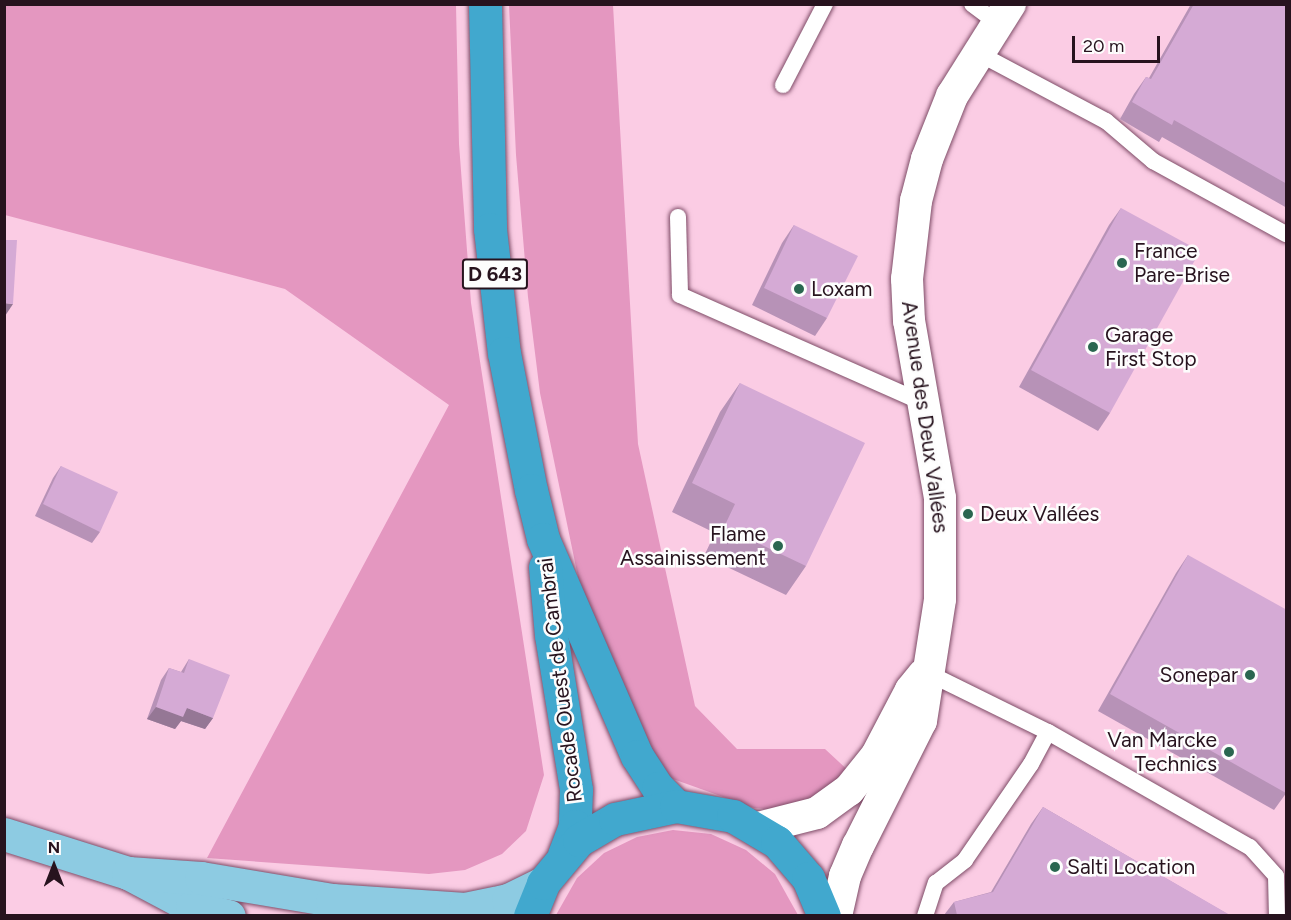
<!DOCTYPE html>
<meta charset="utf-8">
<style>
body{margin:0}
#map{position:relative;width:1291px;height:920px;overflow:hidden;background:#fbcce4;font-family:Figtree,sans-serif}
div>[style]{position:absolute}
.green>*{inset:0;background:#e497c0}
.roads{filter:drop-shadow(0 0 2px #7e4c67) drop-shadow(0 0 2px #7e4c67)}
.lane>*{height:16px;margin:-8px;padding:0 8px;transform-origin:8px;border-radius:8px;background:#fff}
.street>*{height:32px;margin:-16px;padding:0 16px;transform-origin:16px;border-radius:16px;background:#fff}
.primary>*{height:33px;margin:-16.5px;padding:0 16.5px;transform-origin:16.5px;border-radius:16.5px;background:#8dcbe2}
.highway>*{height:33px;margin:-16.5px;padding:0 16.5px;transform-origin:16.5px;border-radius:16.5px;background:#41a8ce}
.wall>*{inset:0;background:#b792b7}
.shaded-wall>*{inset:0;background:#957795}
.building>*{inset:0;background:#d5aad5}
.dots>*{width:16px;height:16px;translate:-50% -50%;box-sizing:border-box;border:3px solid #fdfdfd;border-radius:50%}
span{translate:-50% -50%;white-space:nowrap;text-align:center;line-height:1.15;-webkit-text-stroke:5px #fdfdfd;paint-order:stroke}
.shield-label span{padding:2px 4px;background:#fdfdfd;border:2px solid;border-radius:4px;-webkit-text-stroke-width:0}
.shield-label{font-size:20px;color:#27131e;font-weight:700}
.poi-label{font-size:21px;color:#27131e}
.left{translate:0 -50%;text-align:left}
.right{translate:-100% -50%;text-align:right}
.street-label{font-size:21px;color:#27131e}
.frame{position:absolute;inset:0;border:6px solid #27131e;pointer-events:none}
.north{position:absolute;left:24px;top:836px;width:60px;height:60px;-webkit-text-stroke:4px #fdfdfd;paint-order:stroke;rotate:0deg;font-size:16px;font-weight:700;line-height:24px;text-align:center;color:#27131e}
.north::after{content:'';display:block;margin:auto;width:21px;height:27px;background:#27131e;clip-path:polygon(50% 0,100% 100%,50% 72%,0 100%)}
.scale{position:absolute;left:1072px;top:36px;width:88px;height:27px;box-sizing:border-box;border:3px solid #27131e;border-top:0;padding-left:8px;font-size:18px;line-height:21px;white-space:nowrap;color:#27131e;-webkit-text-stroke:4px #fdfdfd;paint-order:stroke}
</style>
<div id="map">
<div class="green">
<div style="clip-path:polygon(4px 5px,456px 5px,459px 144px,471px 303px,544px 775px,526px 831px,502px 854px,465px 870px,429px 874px,207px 858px,449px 405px,285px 289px,5px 215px)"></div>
<div style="clip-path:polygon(509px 5px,613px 5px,638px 444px,695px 706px,737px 749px,825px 749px,852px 774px,828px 798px,779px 810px,754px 808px,673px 779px,660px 769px,584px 606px,540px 393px,528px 297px,516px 155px)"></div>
<div style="clip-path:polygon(673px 830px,711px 834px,746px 850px,775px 874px,798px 915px,556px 915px,577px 878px,604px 853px,637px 837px)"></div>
</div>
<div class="roads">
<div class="lane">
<div style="left:972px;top:4px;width:31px;rotate:37deg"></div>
<div style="left:978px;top:53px;width:145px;rotate:28deg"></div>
<div style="left:1106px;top:121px;width:62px;rotate:40.4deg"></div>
<div style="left:1153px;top:161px;width:152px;rotate:28.8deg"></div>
<div style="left:783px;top:85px;width:91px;rotate:-62.6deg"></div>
<div style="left:678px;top:217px;width:78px;rotate:88.5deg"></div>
<div style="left:680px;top:295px;width:265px;rotate:23.9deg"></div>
<div style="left:926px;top:672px;width:136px;rotate:26.2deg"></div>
<div style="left:1048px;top:732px;width:232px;rotate:29.7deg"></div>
<div style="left:1250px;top:847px;width:39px;rotate:48deg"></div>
<div style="left:1276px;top:876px;width:40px;rotate:88.6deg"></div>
<div style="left:925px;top:916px;width:35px;rotate:-72deg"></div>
<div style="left:936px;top:883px;width:37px;rotate:-38deg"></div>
<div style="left:965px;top:860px;width:116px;rotate:-55.5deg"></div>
<div style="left:1031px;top:764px;width:36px;rotate:-62deg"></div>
</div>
<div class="street">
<div style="left:758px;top:828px;width:61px;rotate:-14.3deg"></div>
<div style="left:817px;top:813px;width:39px;rotate:-36deg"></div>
<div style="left:849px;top:790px;width:45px;rotate:-51.3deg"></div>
<div style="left:877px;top:755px;width:73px;rotate:-62.4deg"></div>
<div style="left:911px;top:690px;width:19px;rotate:-51deg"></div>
<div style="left:836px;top:916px;width:41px;rotate:-77.3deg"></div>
<div style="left:845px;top:876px;width:33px;rotate:-67deg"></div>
<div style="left:858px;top:846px;width:140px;rotate:-63.3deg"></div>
<div style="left:921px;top:721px;width:123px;rotate:-81.1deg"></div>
<div style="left:940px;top:599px;width:101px;rotate:-90deg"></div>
<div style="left:940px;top:498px;width:180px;rotate:-99.9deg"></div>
<div style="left:909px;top:321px;width:42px;rotate:-92.7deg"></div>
<div style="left:907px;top:279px;width:79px;rotate:-83.4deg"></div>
<div style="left:916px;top:201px;width:43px;rotate:-75.3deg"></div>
<div style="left:927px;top:159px;width:68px;rotate:-68.4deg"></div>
<div style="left:952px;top:96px;width:109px;rotate:-57.8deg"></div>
</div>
<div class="primary">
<div style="left:4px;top:834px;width:130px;rotate:17.5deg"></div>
<div style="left:128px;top:873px;width:72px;rotate:28deg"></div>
<div style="left:192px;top:907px;width:38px;rotate:14deg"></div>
<div style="left:128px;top:873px;width:73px;rotate:3.9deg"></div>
<div style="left:201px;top:878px;width:133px;rotate:9.5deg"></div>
<div style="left:332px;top:900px;width:133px;rotate:3.9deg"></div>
<div style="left:465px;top:909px;width:44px;rotate:-11.8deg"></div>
<div style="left:508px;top:900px;width:39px;rotate:-26deg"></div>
</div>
<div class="highway">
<div style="left:485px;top:4px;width:225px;rotate:88.7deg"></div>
<div style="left:490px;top:229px;width:125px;rotate:83.6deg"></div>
<div style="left:504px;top:353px;width:140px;rotate:78.9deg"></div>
<div style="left:531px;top:490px;width:50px;rotate:76.2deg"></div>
<div style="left:543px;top:539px;width:236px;rotate:66.6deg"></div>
<div style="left:637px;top:756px;width:38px;rotate:57deg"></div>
<div style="left:658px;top:788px;width:25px;rotate:45deg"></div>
<div style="left:545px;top:567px;width:68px;rotate:85deg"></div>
<div style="left:551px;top:635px;width:157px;rotate:80.8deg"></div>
<div style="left:576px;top:790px;width:36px;rotate:92deg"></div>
<div style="left:575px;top:826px;width:31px;rotate:111deg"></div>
<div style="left:530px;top:916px;width:35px;rotate:-68deg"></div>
<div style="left:543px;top:883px;width:56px;rotate:-50.1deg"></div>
<div style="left:579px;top:840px;width:42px;rotate:-30.3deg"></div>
<div style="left:615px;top:819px;width:62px;rotate:-12deg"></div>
<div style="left:676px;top:806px;width:58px;rotate:10deg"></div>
<div style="left:733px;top:816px;width:51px;rotate:30.6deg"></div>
<div style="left:777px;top:842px;width:48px;rotate:49.3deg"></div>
<div style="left:808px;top:878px;width:41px;rotate:67.2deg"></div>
</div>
</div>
<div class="wall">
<div style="clip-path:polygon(1191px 4px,1287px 4px,1287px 208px,1162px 137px,1159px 142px,1120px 119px,1134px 94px,1146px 77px,1149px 78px)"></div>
<div style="clip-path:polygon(1121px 208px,1110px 413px,1098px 431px,1019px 387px,1109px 225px)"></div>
<div style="clip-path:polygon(794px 225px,827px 318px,815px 336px,752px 305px,782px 243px)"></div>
<div style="clip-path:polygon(740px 383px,806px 566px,786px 595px,704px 556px,715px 533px,672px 512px,720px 412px)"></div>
<div style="clip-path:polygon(61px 466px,100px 532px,92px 543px,35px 516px,53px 478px)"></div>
<div style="clip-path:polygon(1188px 555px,1287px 792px,1274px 810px,1098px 711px,1176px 573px)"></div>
<div style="clip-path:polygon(189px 659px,213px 718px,205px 729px,181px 721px,175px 729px,147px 719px,161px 680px,169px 668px,181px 672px)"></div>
<div style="clip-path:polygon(1043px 807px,1229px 915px,944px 915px,954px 902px,991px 892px,1031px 824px)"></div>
</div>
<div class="shaded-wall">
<div style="clip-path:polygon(4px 303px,13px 304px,5px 316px,4px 316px)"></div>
<div style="clip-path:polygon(156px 707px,187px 708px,213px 718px,205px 729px,181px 721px,175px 729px,147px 719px)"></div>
</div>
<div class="building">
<div style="clip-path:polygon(1194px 4px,1287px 4px,1287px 184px,1174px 120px,1172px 125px,1132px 102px,1146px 77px,1151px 79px)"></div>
<div style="clip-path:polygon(1121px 208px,1200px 251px,1110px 413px,1031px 370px)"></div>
<div style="clip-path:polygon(794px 225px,858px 256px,827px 318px,764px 288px)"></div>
<div style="clip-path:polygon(4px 240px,17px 240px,13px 304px,4px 303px)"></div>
<div style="clip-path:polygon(740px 383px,865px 443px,806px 566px,724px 527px,735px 504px,692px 483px)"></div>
<div style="clip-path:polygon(61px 466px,118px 492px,100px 532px,43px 504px)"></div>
<div style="clip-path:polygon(1188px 555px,1287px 610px,1286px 793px,1110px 694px)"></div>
<div style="clip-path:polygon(189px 659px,230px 675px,213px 718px,187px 708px,183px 717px,156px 707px,169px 668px,184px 673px)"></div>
<div style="clip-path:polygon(1043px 807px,1230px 915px,957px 915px,954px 902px,993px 892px)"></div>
</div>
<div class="dots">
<div style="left:1122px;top:263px;background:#2a6650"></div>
<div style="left:799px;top:289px;background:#2a6650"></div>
<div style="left:1093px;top:347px;background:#2a6650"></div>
<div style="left:968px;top:514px;background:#2a6650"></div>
<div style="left:778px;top:546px;background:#2a6650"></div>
<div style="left:1250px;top:675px;background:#2a6650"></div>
<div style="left:1229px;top:752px;background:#2a6650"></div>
<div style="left:1055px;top:867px;background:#2a6650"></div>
</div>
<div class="shield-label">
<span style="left:495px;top:274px">D 643</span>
</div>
<div class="poi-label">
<span class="left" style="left:1134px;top:263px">France<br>Pare-Brise</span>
<span class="left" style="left:811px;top:289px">Loxam</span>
<span class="left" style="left:1105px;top:347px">Garage<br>First Stop</span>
<span class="left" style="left:980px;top:514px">Deux Vallées</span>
<span class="right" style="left:766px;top:546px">Flame<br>Assainissement</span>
<span class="right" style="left:1238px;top:675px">Sonepar</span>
<span class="right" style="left:1217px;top:752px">Van Marcke<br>Technics</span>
<span class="left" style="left:1067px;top:867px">Salti Location</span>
</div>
<div class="street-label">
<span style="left:925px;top:417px;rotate:82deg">Avenue des Deux Vallées</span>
<span style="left:560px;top:680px;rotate:-97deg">Rocade Ouest de Cambrai</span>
</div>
<div class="frame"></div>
<div class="north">N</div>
<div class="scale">20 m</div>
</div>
